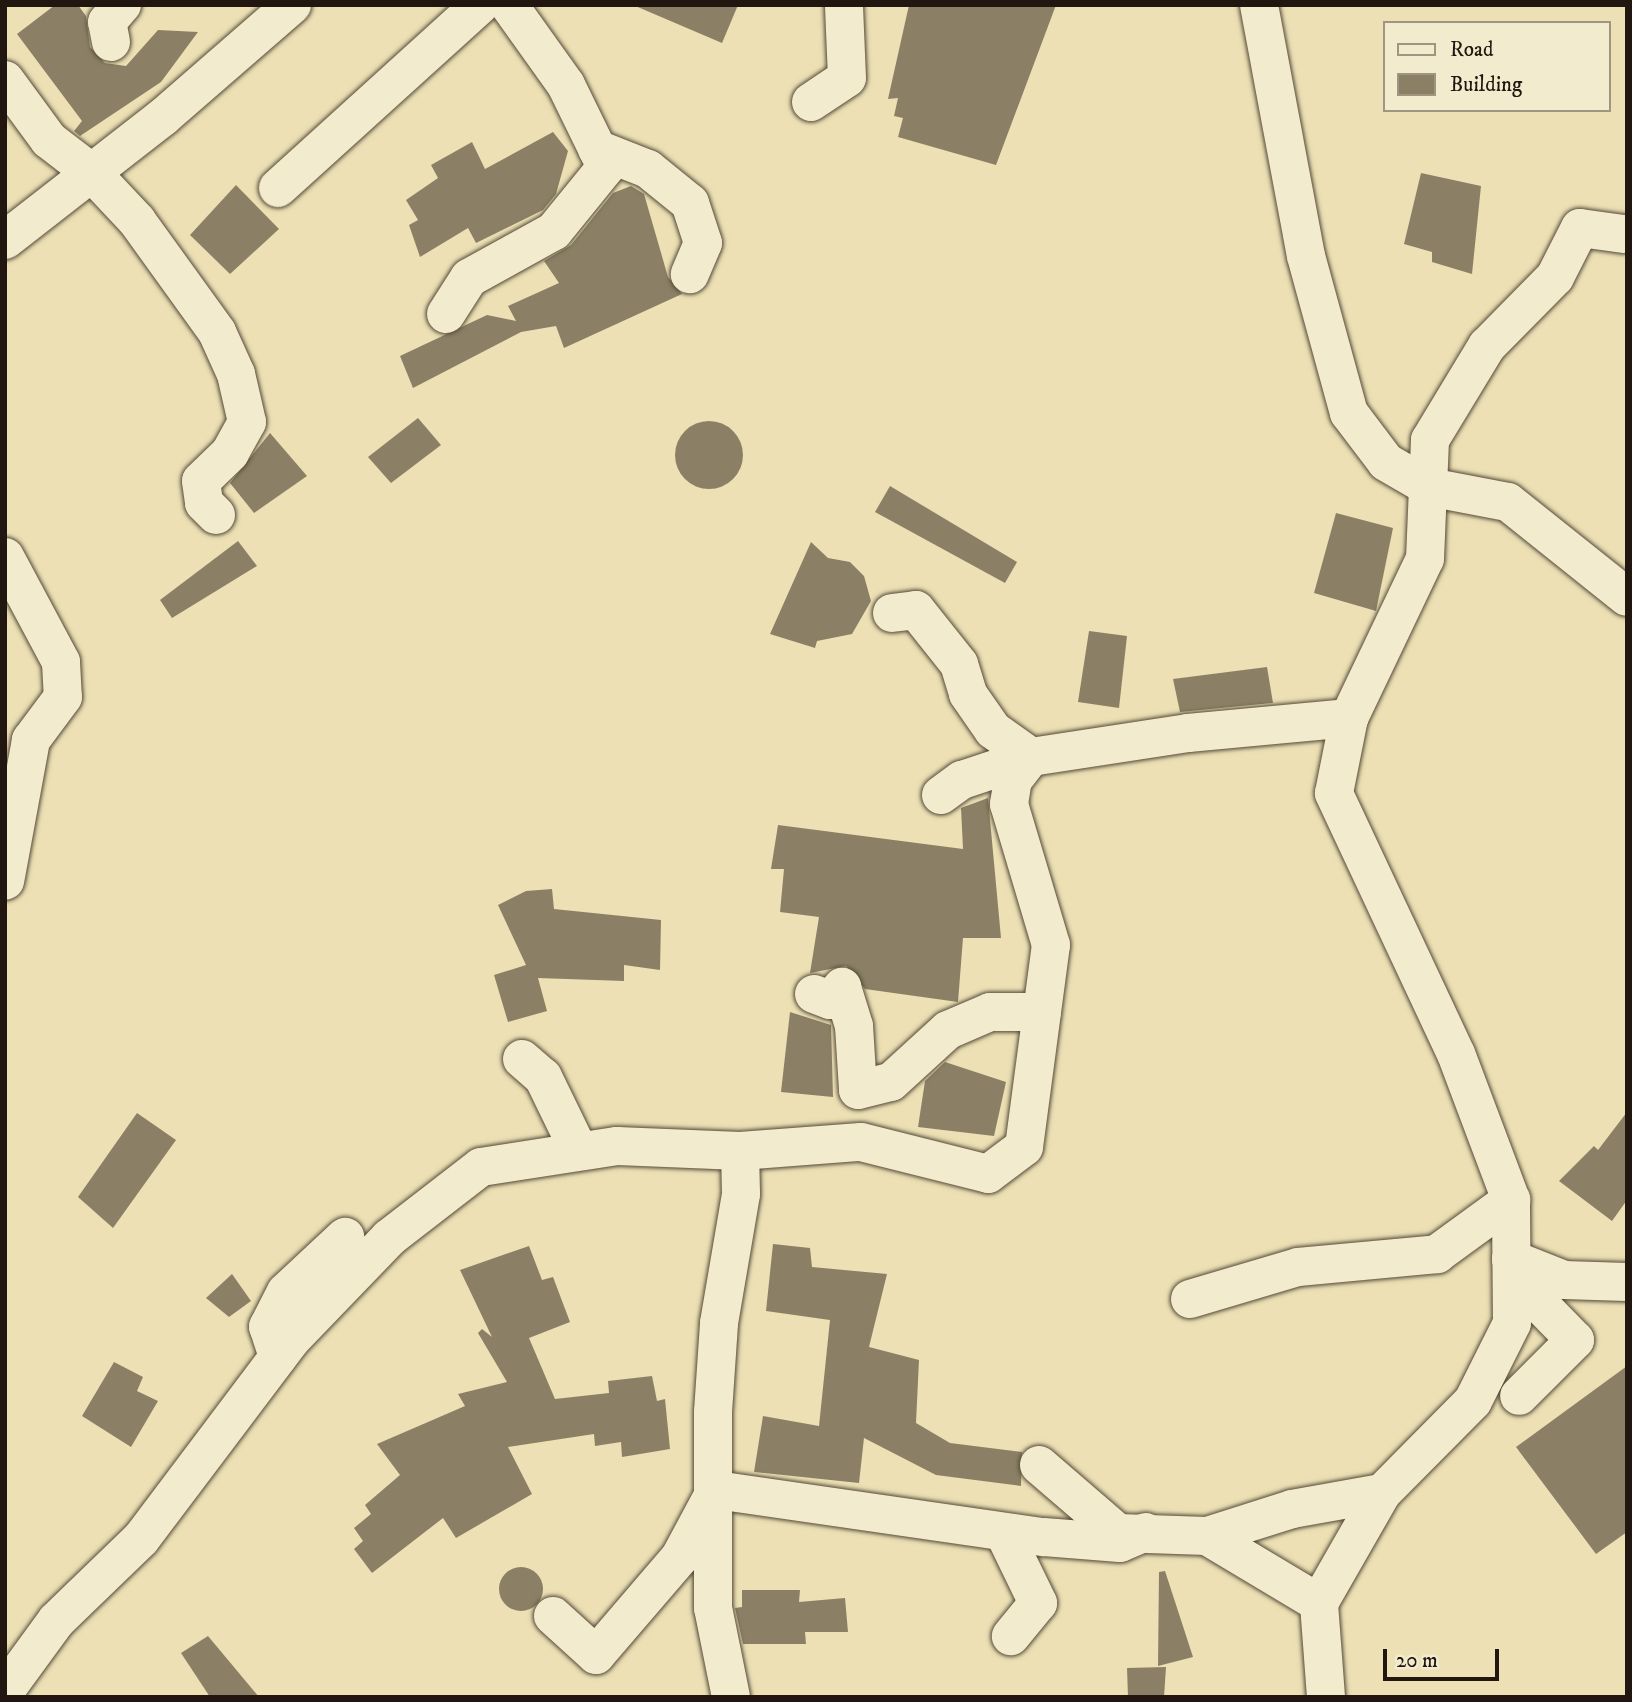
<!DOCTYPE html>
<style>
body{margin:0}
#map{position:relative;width:1632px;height:1702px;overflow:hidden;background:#ece0b4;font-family:"IM FELL DW Pica",serif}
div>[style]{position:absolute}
.building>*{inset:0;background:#8b8065}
.round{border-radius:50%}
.roads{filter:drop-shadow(0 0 2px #544939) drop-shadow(0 0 2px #544939)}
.minor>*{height:38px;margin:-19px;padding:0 19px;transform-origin:19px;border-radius:19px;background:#f3ebce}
span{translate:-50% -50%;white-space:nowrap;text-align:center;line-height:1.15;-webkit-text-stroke:7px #f3ebce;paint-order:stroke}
.frame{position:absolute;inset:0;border:7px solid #211710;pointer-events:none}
.legend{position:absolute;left:1383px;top:21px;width:228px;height:91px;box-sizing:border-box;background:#f3ebce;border:2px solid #9f9682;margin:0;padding:9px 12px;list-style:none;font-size:21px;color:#211710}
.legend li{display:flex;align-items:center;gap:14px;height:35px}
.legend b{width:35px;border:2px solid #9f9682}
.scale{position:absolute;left:1383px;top:1649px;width:116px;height:32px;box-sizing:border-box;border:4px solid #211710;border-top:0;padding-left:9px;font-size:21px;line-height:24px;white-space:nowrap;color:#211710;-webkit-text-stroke:5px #f3ebce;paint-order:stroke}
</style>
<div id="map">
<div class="building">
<div style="clip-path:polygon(55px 5px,78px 5px,86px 16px,90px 47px,105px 63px,126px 66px,158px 30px,198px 32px,161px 82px,80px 136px,74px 131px,82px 121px,17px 34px)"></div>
<div style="clip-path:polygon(633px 5px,738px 5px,722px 43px)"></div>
<div style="clip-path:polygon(909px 5px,1056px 5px,996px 165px,898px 137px,903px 118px,894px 116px,898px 98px,888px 99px)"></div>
<div style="clip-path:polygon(553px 132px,568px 151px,556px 194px,543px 210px,476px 243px,468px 228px,420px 257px,409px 225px,418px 220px,406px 200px,438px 178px,431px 165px,472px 142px,485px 169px)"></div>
<div style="clip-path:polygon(1421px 173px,1481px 186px,1472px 274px,1432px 262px,1432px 252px,1404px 244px)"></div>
<div style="clip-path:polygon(236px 185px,279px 229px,230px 274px,190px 235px)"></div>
<div style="clip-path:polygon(631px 186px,644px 194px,668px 277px,682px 294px,564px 348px,556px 326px,521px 332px,413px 388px,400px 356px,487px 315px,516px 321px,508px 306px,559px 283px,544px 261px,571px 245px,613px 193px)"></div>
<div style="clip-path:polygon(418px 418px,441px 445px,391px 483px,368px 457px)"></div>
<div class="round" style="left:675px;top:421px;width:68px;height:68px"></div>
<div style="clip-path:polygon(270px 433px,307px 476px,254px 513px,230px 483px)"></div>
<div style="clip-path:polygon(890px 486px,1017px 562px,1005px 583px,875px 512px)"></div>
<div style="clip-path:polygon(1336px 513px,1393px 528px,1376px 611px,1314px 593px)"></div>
<div style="clip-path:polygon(238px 541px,257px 566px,172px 618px,160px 600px)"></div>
<div style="clip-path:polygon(811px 542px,828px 558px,850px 562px,864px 576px,871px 601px,852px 634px,817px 641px,815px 648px,770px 634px)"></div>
<div style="clip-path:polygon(1089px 631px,1127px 636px,1119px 708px,1078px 702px)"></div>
<div style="clip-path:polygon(1267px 667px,1273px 703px,1180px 712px,1173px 679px)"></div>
<div style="clip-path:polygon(988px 798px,1001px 938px,963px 938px,958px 1002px,865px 989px,846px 966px,810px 973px,819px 917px,780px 912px,784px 869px,771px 869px,778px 825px,963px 849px,961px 808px)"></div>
<div style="clip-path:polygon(552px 889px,554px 909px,661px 920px,660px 970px,624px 965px,624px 981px,538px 978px,547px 1011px,508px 1022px,494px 975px,526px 965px,498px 905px,526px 891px)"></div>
<div style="clip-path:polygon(790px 1012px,831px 1025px,833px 1097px,781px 1092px)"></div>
<div style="clip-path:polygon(945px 1062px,1006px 1082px,994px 1136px,918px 1127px,925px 1081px)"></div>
<div style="clip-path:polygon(1627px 1112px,1627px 1200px,1612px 1221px,1559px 1181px,1594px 1146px,1598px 1150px)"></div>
<div style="clip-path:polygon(137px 1113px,176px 1140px,113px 1228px,78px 1197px)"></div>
<div style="clip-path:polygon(773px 1244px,810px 1248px,812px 1267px,887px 1274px,869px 1347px,919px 1360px,916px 1423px,950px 1443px,1022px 1452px,1021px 1486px,936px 1475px,864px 1438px,859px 1483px,754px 1472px,763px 1416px,819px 1426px,830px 1320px,766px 1311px)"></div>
<div style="clip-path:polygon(529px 1246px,542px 1280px,553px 1277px,570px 1322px,529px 1338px,555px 1399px,609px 1393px,608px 1381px,652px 1376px,657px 1401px,665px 1399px,670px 1449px,622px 1457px,621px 1442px,595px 1446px,594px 1434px,508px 1447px,532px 1494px,456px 1538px,443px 1518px,372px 1573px,354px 1549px,363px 1541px,354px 1528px,371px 1514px,365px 1505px,400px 1475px,377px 1444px,465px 1406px,458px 1394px,507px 1382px,478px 1333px,482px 1329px,492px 1337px,460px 1270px)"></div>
<div style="clip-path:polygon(232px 1274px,251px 1301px,229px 1317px,206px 1298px)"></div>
<div style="clip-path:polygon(114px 1362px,143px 1377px,137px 1391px,158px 1401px,131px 1447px,82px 1416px)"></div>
<div style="clip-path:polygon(1627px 1366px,1627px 1532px,1596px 1554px,1516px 1447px)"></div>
<div class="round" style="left:499px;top:1567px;width:44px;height:44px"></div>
<div style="clip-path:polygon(1165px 1571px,1193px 1657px,1158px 1666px,1159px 1572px)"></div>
<div style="clip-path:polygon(742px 1590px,800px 1590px,799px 1602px,845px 1598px,848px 1632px,805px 1632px,806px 1644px,743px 1644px,735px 1608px,742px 1607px)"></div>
<div style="clip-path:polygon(208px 1636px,259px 1697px,210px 1697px,181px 1653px)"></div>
<div style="clip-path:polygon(1166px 1667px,1164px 1697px,1128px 1697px,1127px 1668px)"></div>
</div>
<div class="roads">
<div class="minor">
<div style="left:1259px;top:5px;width:255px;rotate:79.4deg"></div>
<div style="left:1306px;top:256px;width:163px;rotate:74.7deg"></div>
<div style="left:1349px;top:413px;width:61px;rotate:52.9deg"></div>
<div style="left:1386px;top:462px;width:50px;rotate:30.2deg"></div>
<div style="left:1429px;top:487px;width:80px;rotate:10.8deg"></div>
<div style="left:1508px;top:502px;width:152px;rotate:38.6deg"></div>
<div style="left:111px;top:42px;width:20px;rotate:-101deg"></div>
<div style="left:107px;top:22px;width:23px;rotate:-49deg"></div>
<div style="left:5px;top:80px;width:74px;rotate:53.7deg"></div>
<div style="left:49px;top:140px;width:54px;rotate:37.5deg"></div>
<div style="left:92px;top:173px;width:66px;rotate:46.8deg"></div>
<div style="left:137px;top:221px;width:137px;rotate:54.2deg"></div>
<div style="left:217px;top:332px;width:46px;rotate:65.7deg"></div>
<div style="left:236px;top:374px;width:49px;rotate:77.1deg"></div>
<div style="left:247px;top:422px;width:35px;rotate:119deg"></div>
<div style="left:230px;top:453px;width:40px;rotate:136deg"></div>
<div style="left:201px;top:481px;width:22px;rotate:82deg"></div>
<div style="left:204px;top:503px;width:17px;rotate:45deg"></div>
<div style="left:811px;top:102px;width:43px;rotate:-33.7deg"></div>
<div style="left:847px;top:78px;width:73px;rotate:-92.4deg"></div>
<div style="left:597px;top:149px;width:55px;rotate:21.4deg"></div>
<div style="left:648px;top:169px;width:54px;rotate:39deg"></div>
<div style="left:690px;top:203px;width:42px;rotate:72deg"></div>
<div style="left:703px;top:243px;width:34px;rotate:113deg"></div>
<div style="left:278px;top:188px;width:273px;rotate:-42.2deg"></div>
<div style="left:5px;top:240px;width:200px;rotate:-37.9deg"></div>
<div style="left:163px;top:117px;width:171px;rotate:-41deg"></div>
<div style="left:446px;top:314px;width:43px;rotate:-57.4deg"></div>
<div style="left:469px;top:278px;width:97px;rotate:-28.9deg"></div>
<div style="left:554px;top:231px;width:82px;rotate:-50.9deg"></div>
<div style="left:606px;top:167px;width:91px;rotate:-116deg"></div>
<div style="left:566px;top:85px;width:98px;rotate:-125.5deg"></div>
<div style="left:5px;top:557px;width:119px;rotate:61.9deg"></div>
<div style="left:61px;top:662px;width:35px;rotate:87deg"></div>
<div style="left:63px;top:697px;width:54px;rotate:126.7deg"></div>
<div style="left:31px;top:740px;width:143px;rotate:100.4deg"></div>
<div style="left:892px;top:613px;width:24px;rotate:-7deg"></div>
<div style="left:916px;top:610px;width:69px;rotate:51.5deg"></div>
<div style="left:959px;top:664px;width:31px;rotate:73deg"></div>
<div style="left:968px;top:694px;width:44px;rotate:55.2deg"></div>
<div style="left:993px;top:730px;width:47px;rotate:35.4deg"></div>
<div style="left:941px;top:795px;width:26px;rotate:-36deg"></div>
<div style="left:962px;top:780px;width:73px;rotate:-18.4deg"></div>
<div style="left:814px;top:994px;width:17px;rotate:21deg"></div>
<div style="left:830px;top:1000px;width:18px;rotate:-47deg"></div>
<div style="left:842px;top:987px;width:41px;rotate:72.9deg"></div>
<div style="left:854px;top:1026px;width:64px;rotate:86.4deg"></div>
<div style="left:858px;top:1090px;width:34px;rotate:-14deg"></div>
<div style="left:891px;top:1082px;width:77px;rotate:-42.4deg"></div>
<div style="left:948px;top:1030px;width:46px;rotate:-23.2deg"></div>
<div style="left:990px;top:1012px;width:52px"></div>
<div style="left:522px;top:1059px;width:28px;rotate:41deg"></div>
<div style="left:543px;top:1077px;width:82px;rotate:64.1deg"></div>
<div style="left:1511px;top:1259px;width:34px;rotate:64deg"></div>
<div style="left:1526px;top:1290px;width:70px;rotate:45.6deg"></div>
<div style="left:1575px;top:1340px;width:79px;rotate:135deg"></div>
<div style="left:1511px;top:1259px;width:57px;rotate:21.6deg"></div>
<div style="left:1564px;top:1280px;width:63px;rotate:1.8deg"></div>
<div style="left:1190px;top:1299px;width:113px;rotate:-16.5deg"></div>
<div style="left:1298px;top:1267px;width:140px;rotate:-5.3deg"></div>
<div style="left:1437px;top:1254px;width:92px;rotate:-36.1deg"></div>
<div style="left:278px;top:1357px;width:32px;rotate:-108deg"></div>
<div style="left:268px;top:1327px;width:39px;rotate:-63deg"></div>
<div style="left:286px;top:1292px;width:81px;rotate:-43deg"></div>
<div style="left:1039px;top:1465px;width:104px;rotate:40.7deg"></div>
<div style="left:1118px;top:1533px;width:89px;rotate:1.9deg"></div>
<div style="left:1207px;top:1536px;width:89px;rotate:-17.6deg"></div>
<div style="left:1292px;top:1509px;width:91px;rotate:-10.1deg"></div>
<div style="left:1004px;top:1533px;width:78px;rotate:64.1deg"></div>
<div style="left:1038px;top:1603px;width:43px;rotate:129.3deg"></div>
<div style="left:1207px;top:1536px;width:131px;rotate:30.9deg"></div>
<div style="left:553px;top:1616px;width:58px;rotate:42.2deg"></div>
<div style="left:596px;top:1655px;width:129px;rotate:-49.4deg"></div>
<div style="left:680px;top:1557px;width:76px;rotate:-61.8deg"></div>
<div style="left:716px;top:1490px;width:331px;rotate:8.2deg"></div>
<div style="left:1044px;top:1537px;width:76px;rotate:4.5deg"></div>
<div style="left:1120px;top:1543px;width:28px;rotate:-23deg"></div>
<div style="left:5px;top:1691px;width:87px;rotate:-53.9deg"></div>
<div style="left:56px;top:1621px;width:118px;rotate:-44deg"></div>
<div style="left:141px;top:1539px;width:249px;rotate:-53deg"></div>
<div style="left:291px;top:1340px;width:141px;rotate:-46.1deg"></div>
<div style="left:389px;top:1238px;width:116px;rotate:-37.7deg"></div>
<div style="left:481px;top:1167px;width:138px;rotate:-8.8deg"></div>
<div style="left:617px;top:1146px;width:123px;rotate:2.3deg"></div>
<div style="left:731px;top:1697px;width:91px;rotate:-101.4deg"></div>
<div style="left:713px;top:1608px;width:196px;rotate:-90deg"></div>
<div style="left:713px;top:1412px;width:89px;rotate:-86.1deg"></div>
<div style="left:719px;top:1323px;width:131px;rotate:-80.3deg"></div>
<div style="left:741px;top:1194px;width:43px;rotate:-91.3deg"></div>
<div style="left:740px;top:1151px;width:121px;rotate:-4.3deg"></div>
<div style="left:861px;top:1142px;width:131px;rotate:14.1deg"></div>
<div style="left:988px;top:1174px;width:45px;rotate:-36.9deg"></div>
<div style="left:1024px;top:1147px;width:204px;rotate:-82.4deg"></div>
<div style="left:1051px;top:945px;width:147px;rotate:-106.6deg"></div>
<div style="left:1009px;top:804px;width:24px;rotate:-81deg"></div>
<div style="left:1013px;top:780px;width:29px;rotate:-52deg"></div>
<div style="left:1031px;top:757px;width:159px;rotate:-8.7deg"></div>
<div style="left:1188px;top:733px;width:162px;rotate:-5.3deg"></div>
<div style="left:1326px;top:1697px;width:94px;rotate:-94.3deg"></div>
<div style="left:1319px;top:1603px;width:127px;rotate:-60.2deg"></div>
<div style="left:1382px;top:1493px;width:129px;rotate:-45.3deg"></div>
<div style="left:1473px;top:1401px;width:87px;rotate:-63.4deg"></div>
<div style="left:1512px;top:1323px;width:123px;rotate:-90.5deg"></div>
<div style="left:1511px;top:1200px;width:156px;rotate:-110.6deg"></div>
<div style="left:1456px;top:1054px;width:288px;rotate:-115.1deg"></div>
<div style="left:1334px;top:793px;width:76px;rotate:-78.7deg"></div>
<div style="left:1349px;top:718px;width:176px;rotate:-64.5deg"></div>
<div style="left:1425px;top:559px;width:119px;rotate:-87.6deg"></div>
<div style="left:1430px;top:440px;width:110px;rotate:-58.8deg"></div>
<div style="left:1487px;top:346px;width:97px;rotate:-45.4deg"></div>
<div style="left:1555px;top:277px;width:55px;rotate:-63deg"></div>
<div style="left:1580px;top:228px;width:44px;rotate:7.8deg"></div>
</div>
</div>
<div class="frame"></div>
<ul class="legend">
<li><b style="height:9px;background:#f3ebce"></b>Road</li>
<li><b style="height:19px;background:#8b8065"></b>Building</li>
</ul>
<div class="scale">20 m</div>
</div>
